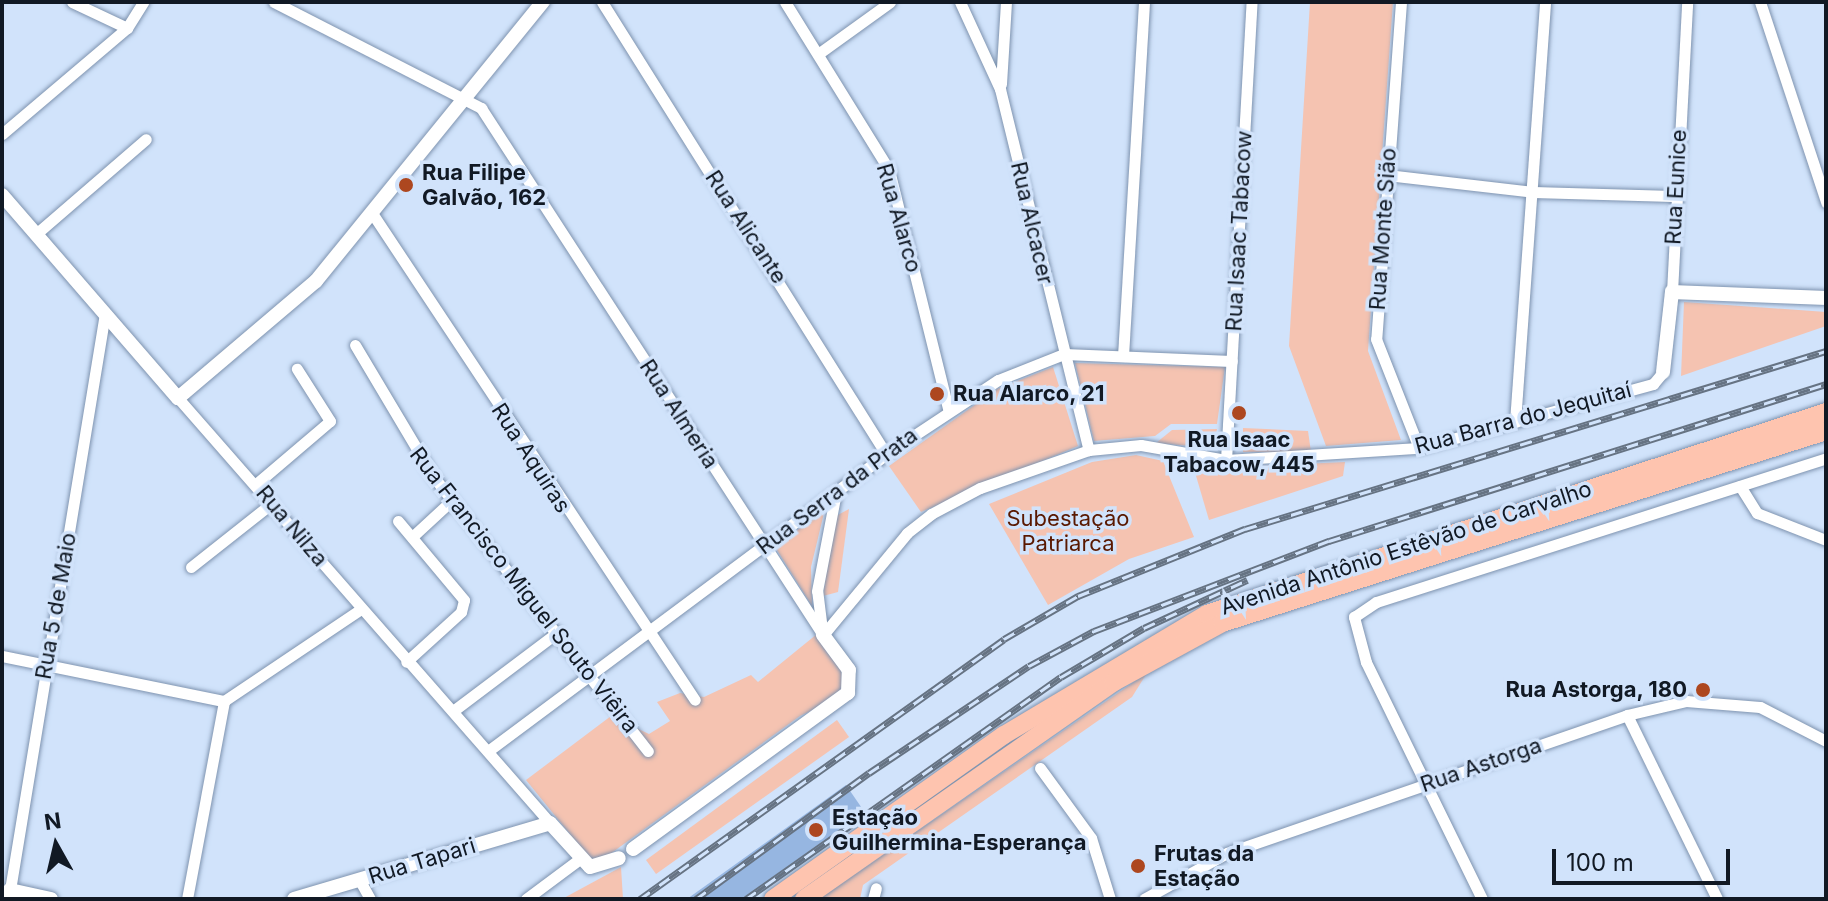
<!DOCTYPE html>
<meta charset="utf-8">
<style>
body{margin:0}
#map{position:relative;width:1828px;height:901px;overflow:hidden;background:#d1e3fb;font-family:Inter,sans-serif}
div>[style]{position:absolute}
.green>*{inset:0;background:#f5c3b1}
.building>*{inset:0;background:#96b6e1}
.roads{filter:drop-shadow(0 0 2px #7e93af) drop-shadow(0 0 2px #7e93af)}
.minor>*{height:11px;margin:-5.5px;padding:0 5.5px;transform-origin:5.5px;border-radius:5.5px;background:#fff}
.tertiary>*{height:14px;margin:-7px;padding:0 7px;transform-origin:7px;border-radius:7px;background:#fff}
.trunk>*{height:18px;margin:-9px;padding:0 9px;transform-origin:9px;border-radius:9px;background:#fec4af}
.rail>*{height:7px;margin-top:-3.5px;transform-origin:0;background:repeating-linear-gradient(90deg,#d1e3fb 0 12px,#667383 0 24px);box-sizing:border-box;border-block:2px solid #667383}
.dots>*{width:22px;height:22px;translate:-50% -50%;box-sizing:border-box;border:4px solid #d1e3fb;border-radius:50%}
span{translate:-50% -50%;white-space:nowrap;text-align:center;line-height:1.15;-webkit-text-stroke:7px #d1e3fb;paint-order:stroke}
.poi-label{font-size:22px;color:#111924;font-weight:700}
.left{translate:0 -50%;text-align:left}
.right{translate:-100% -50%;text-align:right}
.street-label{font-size:22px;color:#111924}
.park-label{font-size:22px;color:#591800}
.frame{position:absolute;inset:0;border:4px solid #111924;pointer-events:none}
.north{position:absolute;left:16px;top:805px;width:80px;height:80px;-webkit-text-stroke:6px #d1e3fb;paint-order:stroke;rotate:352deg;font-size:22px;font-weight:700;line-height:32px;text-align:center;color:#111924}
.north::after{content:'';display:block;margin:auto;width:28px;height:36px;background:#111924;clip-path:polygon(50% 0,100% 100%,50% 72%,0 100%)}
.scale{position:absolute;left:1552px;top:849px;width:178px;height:36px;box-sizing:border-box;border:4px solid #111924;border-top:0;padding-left:10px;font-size:24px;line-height:28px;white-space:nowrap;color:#111924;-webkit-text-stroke:6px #d1e3fb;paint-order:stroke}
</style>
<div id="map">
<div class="green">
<div style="clip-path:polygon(1310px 2px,1393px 2px,1368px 351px,1401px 440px,1326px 446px,1289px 346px)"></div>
<div style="clip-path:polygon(1684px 302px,1826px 312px,1826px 326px,1681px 376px)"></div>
<div style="clip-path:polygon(1075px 363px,1225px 367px,1217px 424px,1171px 424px,1155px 436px,1094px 441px)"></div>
<div style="clip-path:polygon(1053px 367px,1078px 446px,921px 512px,889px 466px,997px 389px)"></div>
<div style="clip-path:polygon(1243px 428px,1308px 431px,1311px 452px,1243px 452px)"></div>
<div style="clip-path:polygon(1217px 429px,1213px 448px,1156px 443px,1172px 430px)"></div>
<div style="clip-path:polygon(1136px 455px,1163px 461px,1194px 537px,1129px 559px,1048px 605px,989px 504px,1092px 462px)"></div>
<div style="clip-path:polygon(1345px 462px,1343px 476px,1209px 520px,1194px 469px)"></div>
<div style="clip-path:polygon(825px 509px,811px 567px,812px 606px,775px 547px)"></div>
<div style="clip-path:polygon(849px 509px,838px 592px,823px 596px,834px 517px)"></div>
<div style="clip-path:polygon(817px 634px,849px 676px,840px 697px,800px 716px,595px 865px,526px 780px,611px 716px,649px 734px,670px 721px,657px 702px,680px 693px,704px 697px,751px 675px,758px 682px)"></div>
<div style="clip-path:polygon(1147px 673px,1132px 697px,863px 885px,860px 899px,819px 899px)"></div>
<div style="clip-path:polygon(837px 720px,849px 737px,656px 874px,646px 860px)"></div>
<div style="clip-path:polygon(621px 867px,623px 899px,562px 899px)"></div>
</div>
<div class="building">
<div style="clip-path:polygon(846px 785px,868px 817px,752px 899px,687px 899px)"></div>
</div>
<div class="roads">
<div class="minor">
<div style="left:72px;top:2px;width:61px;rotate:25.3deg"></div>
<div style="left:274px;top:2px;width:233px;rotate:27.1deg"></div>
<div style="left:481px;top:108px;width:628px;rotate:57.02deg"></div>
<div style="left:602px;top:2px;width:534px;rotate:57.86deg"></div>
<div style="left:785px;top:2px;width:198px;rotate:58.2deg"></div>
<div style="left:889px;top:170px;width:246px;rotate:76.1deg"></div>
<div style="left:960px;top:2px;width:96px;rotate:65.3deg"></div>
<div style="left:1000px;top:89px;width:372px;rotate:76.2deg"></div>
<div style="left:1401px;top:2px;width:338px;rotate:94.2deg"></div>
<div style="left:1376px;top:339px;width:117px;rotate:68.5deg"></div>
<div style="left:1760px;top:2px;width:211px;rotate:71.7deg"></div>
<div style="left:818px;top:54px;width:89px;rotate:-35.8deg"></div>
<div style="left:1001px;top:84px;width:82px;rotate:-86.5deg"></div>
<div style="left:2px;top:134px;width:164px;rotate:-40.3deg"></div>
<div style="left:127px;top:28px;width:31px;rotate:-58deg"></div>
<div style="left:1387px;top:175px;width:147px;rotate:6.6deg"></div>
<div style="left:1533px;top:192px;width:140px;rotate:1.6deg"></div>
<div style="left:372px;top:213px;width:584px;rotate:56.45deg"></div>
<div style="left:36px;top:234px;width:145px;rotate:-40.8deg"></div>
<div style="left:1672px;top:292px;width:290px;rotate:-87deg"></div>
<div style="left:355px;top:345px;width:152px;rotate:59.2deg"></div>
<div style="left:433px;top:476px;width:349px;rotate:52deg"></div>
<div style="left:1123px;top:356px;width:355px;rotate:-86.6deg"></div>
<div style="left:178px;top:398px;width:565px;rotate:48.8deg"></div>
<div style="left:1515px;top:422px;width:421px;rotate:-85.9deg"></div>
<div style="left:1226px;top:460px;width:459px;rotate:-86.8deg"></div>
<div style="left:256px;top:484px;width:97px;rotate:-40.4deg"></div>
<div style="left:330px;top:421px;width:62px;rotate:-122.4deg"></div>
<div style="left:1740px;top:486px;width:32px;rotate:58deg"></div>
<div style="left:1757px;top:513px;width:74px;rotate:21.4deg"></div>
<div style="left:398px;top:521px;width:103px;rotate:50.1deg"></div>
<div style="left:464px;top:600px;width:12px;rotate:104deg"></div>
<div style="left:461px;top:612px;width:74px;rotate:137.7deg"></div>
<div style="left:412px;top:537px;width:53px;rotate:-42.7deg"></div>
<div style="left:191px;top:567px;width:103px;rotate:-38.3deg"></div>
<div style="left:822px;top:630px;width:39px;rotate:-97deg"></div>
<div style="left:817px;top:591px;width:101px;rotate:-79.1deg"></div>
<div style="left:823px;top:635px;width:132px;rotate:-50.5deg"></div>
<div style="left:907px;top:533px;width:31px;rotate:-38deg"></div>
<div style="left:931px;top:514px;width:55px;rotate:-28deg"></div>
<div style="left:980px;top:488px;width:115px;rotate:-19.2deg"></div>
<div style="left:1089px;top:450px;width:52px;rotate:-5.5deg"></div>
<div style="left:1141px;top:445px;width:86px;rotate:10deg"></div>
<div style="left:1226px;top:460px;width:193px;rotate:-3.6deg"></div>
<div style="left:1419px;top:448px;width:243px;rotate:-15.3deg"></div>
<div style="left:1653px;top:384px;width:16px;rotate:-50deg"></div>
<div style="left:2px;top:656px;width:227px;rotate:11.5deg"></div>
<div style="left:224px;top:701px;width:165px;rotate:-33.9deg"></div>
<div style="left:453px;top:711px;width:131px;rotate:-37deg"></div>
<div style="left:1627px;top:715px;width:205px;rotate:63.9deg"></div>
<div style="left:488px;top:751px;width:497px;rotate:-36.7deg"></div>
<div style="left:886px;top:454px;width:134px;rotate:-33.5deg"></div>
<div style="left:998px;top:380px;width:71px;rotate:-21.5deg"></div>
<div style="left:1064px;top:354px;width:168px;rotate:2.4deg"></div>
<div style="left:1040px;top:768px;width:87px;rotate:53.9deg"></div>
<div style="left:1091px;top:838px;width:64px;rotate:72.7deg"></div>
<div style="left:359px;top:879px;width:23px;rotate:61deg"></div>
<div style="left:10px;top:890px;width:585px;rotate:-80.65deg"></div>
<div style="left:187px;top:899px;width:201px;rotate:-79.4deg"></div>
<div style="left:526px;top:899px;width:69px;rotate:-36.7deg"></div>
<div style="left:873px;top:899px;width:11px;rotate:-75deg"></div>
<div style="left:1144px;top:899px;width:95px;rotate:-29deg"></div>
<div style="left:1227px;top:853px;width:423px;rotate:-19deg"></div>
<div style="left:1627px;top:715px;width:61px;rotate:-13.3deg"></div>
<div style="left:1686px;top:701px;width:74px;rotate:4.6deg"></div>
<div style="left:1760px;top:707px;width:74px;rotate:27.3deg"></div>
<div style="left:1482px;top:899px;width:264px;rotate:-116.1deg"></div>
<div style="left:1366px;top:662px;width:47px;rotate:-104.9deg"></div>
<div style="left:1354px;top:617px;width:27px;rotate:-34deg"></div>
<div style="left:1376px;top:602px;width:472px;rotate:-17.7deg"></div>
</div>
<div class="tertiary">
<div style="left:2px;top:195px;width:269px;rotate:49.1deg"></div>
<div style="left:178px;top:398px;width:181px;rotate:-40.3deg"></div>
<div style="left:316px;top:281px;width:360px;rotate:-50.9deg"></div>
<div style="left:1663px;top:372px;width:81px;rotate:-83.6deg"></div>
<div style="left:1672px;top:292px;width:154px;rotate:2.2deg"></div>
<div style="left:633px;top:849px;width:266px;rotate:-36deg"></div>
<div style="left:848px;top:693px;width:23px;rotate:-88deg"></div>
<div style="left:849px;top:670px;width:44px;rotate:-126.6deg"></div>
<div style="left:9px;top:899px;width:9px;rotate:-84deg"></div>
<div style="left:10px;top:890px;width:42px;rotate:12.4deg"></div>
<div style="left:294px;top:899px;width:267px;rotate:-16.5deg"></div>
<div style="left:550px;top:823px;width:59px;rotate:47.7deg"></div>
<div style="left:590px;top:867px;width:30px;rotate:-17deg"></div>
</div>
<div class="trunk">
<div style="left:773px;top:899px;width:283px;rotate:-35.4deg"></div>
<div style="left:1004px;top:735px;width:236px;rotate:-30.8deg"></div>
<div style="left:1207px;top:614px;width:651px;rotate:-18.07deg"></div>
<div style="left:804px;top:899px;width:378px;rotate:-35deg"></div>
<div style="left:1114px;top:682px;width:123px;rotate:-28.6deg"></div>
<div style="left:1222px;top:623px;width:634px;rotate:-17.63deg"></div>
</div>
</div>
<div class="rail">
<div style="left:640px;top:899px;width:447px;rotate:-35.5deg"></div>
<div style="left:1004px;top:639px;width:86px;rotate:-30.2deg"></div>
<div style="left:1078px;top:596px;width:180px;rotate:-21.9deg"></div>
<div style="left:1245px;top:529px;width:608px;rotate:-17.03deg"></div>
<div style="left:696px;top:899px;width:214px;rotate:-36.1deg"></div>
<div style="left:869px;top:773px;width:192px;rotate:-33.8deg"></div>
<div style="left:1029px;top:666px;width:74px;rotate:-28.3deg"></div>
<div style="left:1094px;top:631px;width:252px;rotate:-21deg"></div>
<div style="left:1329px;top:541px;width:521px;rotate:-17.53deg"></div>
<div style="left:746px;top:899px;width:385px;rotate:-35.2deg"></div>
<div style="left:1061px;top:677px;width:96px;rotate:-30.6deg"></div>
<div style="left:1144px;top:628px;width:114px;rotate:-25deg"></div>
</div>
<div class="dots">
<div style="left:406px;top:185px;background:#ad471f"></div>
<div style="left:937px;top:394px;background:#ad471f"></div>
<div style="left:1239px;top:413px;background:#ad471f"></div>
<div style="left:1703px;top:690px;background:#ad471f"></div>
<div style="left:816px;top:830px;background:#ad471f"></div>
<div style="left:1138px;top:866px;background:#ad471f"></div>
</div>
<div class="poi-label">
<span class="left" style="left:422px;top:185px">Rua Filipe<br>Galvão, 162</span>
<span class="left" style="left:953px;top:394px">Rua Alarco, 21</span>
<span style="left:1239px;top:452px">Rua Isaac<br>Tabacow, 445</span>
<span class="right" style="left:1687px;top:690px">Rua Astorga, 180</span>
<span class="left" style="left:832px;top:830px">Estação<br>Guilhermina-Esperança</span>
<span class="left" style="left:1154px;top:866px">Frutas da<br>Estação</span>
</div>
<div class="street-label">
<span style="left:1676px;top:187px;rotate:-87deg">Rua Eunice</span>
<span style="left:899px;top:218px;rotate:74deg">Rua Alarco</span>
<span style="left:1032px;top:223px;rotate:77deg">Rua Alcacer</span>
<span style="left:746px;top:227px;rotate:57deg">Rua Alicante</span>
<span style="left:1383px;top:229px;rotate:-86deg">Rua Monte Sião</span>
<span style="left:1239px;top:231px;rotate:-87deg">Rua Isaac Tabacow</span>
<span style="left:679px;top:414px;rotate:57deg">Rua Almeria</span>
<span style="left:1523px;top:418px;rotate:-15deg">Rua Barra do Jequitaí</span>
<span style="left:531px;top:458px;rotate:57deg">Rua Aquiras</span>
<span style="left:837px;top:491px;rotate:-37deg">Rua Serra da Prata</span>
<span style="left:292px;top:526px;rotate:50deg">Rua Nilza</span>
<span style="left:1406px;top:548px;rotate:-18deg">Avenida Antônio Estêvão de Carvalho</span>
<span style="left:524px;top:590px;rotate:52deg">Rua Francisco Miguel Souto Viêira</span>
<span style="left:56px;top:606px;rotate:-80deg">Rua 5 de Maio</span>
<span style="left:1481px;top:765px;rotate:-19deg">Rua Astorga</span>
<span style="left:422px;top:861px;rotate:-17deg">Rua Tapari</span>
</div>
<div class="park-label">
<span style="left:1068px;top:531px">Subestação<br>Patriarca</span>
</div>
<div class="frame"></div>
<div class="north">N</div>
<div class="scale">100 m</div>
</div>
